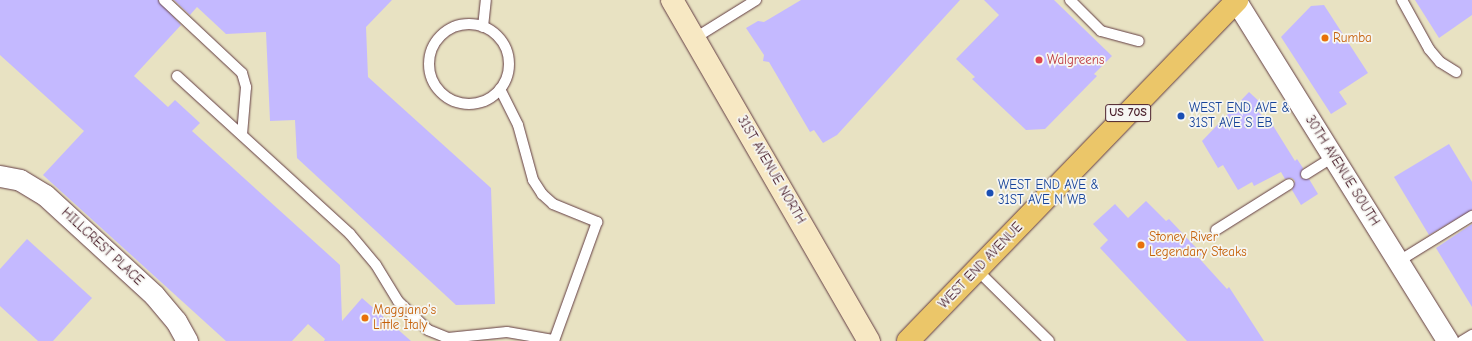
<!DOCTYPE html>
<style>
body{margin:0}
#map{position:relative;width:1472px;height:341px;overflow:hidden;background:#e8e2c2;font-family:"Comic Neue",sans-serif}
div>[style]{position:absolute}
.building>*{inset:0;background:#c4b9ff}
.roads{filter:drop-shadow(0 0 1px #623c42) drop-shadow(0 0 1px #623c42)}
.lane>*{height:10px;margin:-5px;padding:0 5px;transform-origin:5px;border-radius:5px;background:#fff}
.lane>.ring{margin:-5px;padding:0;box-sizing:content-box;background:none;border:10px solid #fff;border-radius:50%}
.street>*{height:21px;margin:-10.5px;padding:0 10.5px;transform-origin:10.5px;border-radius:10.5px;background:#fff}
.secondary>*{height:22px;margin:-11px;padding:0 11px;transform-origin:11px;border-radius:11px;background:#f7e8c3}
.primary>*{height:22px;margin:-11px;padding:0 11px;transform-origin:11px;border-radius:11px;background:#ebc669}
.dots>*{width:11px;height:11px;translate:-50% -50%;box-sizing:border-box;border:2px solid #f6f6f2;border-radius:50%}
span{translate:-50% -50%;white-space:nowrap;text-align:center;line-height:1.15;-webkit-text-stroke:3.5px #f6f6f2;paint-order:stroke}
.shield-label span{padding:1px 3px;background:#f6f6f2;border:1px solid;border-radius:3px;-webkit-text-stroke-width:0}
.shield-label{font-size:12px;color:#4a1f2b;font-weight:700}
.food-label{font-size:13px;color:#c56008}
.left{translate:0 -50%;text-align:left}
.health-label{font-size:13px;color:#be3a42}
.transit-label{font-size:13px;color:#164399}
.street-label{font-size:13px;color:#4a1f2b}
</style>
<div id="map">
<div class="building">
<div style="clip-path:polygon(0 0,158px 0,181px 25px,134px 76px,168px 107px,175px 100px,200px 123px,192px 131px,340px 265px,342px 321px,362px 298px,411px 341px,324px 341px,325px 339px,308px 324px,292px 341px,226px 341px,43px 175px,84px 131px,0 55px)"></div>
<div style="clip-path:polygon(174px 0,392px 0,366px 27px,368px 77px,491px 188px,495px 304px,456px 305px,297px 158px,295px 120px,270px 121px,266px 32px,226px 34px,197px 7px,190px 15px)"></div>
<div style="clip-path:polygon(801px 0,960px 0,837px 135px,823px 143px,814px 130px,810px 132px,769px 62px,763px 61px,764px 55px,746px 28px,758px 21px,764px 22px)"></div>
<div style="clip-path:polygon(984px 0,1054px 0,1112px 56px,1094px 74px,1097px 76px,1045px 129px,1026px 130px,972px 79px,975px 77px,956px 59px,999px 15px)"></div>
<div style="clip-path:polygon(1415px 0,1472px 0,1472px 15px,1439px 38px)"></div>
<div style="clip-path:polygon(1324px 5px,1368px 73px,1339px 92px,1347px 104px,1331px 114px,1281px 37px,1311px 6px)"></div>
<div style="clip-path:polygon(1249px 92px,1262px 104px,1256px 110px,1272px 124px,1295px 161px,1297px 159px,1303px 168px,1301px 178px,1309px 179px,1318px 194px,1301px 205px,1292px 190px,1295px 181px,1292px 178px,1285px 179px,1281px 172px,1254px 186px,1252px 182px,1238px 190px,1223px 165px,1218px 168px,1202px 141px)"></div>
<div style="clip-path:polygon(1449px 144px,1472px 182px,1472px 210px,1429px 235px,1394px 177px)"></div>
<div style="clip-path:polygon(1146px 201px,1166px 221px,1169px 219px,1202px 254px,1198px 257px,1227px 289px,1229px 287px,1264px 341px,1187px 341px,1100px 248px,1108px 240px,1093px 224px,1115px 204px,1128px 218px)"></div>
<div style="clip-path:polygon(1472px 224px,1472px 307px,1436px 248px)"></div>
<div style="clip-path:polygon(27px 239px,92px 298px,53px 341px,38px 341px,0 306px,0 269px)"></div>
</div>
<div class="roads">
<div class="lane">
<div style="left:164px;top:0;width:107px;rotate:43.1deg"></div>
<div style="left:242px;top:73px;width:15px;rotate:74deg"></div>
<div style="left:246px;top:87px;width:48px;rotate:94.8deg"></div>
<div style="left:1070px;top:0;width:44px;rotate:45deg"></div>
<div style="left:1101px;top:31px;width:39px;rotate:15deg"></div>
<div style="left:1402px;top:0;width:56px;rotate:61.1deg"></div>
<div style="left:1429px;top:49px;width:17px;rotate:50deg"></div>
<div style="left:1440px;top:62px;width:19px;rotate:32deg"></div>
<div class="ring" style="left:429px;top:24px;width:70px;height:70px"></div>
<div style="left:483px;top:27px;width:27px;rotate:-84deg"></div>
<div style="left:695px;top:38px;width:72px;rotate:-31.9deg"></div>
<div style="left:177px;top:76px;width:234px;rotate:42.4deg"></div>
<div style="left:350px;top:234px;width:40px;rotate:50deg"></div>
<div style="left:376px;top:265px;width:42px;rotate:58.6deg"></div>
<div style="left:398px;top:301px;width:42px;rotate:44deg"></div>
<div style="left:428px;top:330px;width:22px;rotate:22deg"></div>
<div style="left:448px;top:338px;width:59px;rotate:-5.8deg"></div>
<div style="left:507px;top:332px;width:48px;rotate:9.7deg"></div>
<div style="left:500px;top:89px;width:40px;rotate:63.4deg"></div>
<div style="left:518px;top:125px;width:57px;rotate:74.7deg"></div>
<div style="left:533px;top:180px;width:17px;rotate:57deg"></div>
<div style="left:542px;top:194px;width:15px;rotate:42deg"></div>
<div style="left:553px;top:204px;width:48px;rotate:22.2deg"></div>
<div style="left:597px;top:222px;width:127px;rotate:109.9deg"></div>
<div style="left:1306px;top:174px;width:32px;rotate:-32deg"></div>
<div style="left:1216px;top:230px;width:86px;rotate:-32.2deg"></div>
<div style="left:1399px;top:261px;width:86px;rotate:-31.7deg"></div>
<div style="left:977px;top:270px;width:101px;rotate:44.6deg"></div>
<div style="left:1462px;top:341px;width:12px;rotate:-31deg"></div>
</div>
<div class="street">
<div style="left:1236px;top:1px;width:401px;rotate:58.1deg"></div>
<div style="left:0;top:176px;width:20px;rotate:11deg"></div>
<div style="left:20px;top:180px;width:29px;rotate:31deg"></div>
<div style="left:45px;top:195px;width:148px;rotate:42.5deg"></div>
<div style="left:154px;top:295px;width:34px;rotate:50deg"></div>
<div style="left:176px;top:321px;width:23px;rotate:61deg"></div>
</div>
<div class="secondary">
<div style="left:672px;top:0;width:394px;rotate:60deg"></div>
</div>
<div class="primary">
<div style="left:908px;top:341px;width:474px;rotate:-46deg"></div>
</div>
</div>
<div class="dots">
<div style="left:1325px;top:38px;background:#e8710a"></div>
<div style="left:1039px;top:60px;background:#e0444e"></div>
<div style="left:1181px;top:116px;background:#1a4fb4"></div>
<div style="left:990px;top:193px;background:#1a4fb4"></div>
<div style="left:1141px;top:245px;background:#e8710a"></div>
<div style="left:365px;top:318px;background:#e8710a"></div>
</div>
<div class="shield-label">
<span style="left:1128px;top:113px">US 70S</span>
</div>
<div class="food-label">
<span class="left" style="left:1333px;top:38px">Rumba</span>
<span class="left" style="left:1149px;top:245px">Stoney River<br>Legendary Steaks</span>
<span class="left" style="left:373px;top:318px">Maggiano's<br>Little Italy</span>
</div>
<div class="health-label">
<span class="left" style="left:1047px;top:60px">Walgreens</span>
</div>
<div class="transit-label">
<span class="left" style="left:1189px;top:116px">WEST END AVE &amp;<br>31ST AVE S EB</span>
<span class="left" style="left:998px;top:193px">WEST END AVE &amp;<br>31ST AVE N WB</span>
</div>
<div class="street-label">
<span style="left:771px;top:170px;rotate:60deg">31ST AVENUE NORTH</span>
<span style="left:1342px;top:171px;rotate:58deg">30TH AVENUE SOUTH</span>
<span style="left:102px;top:247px;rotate:43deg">HILLCREST PLACE</span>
<span style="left:981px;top:266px;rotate:-46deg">WEST END AVENUE</span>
</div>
</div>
